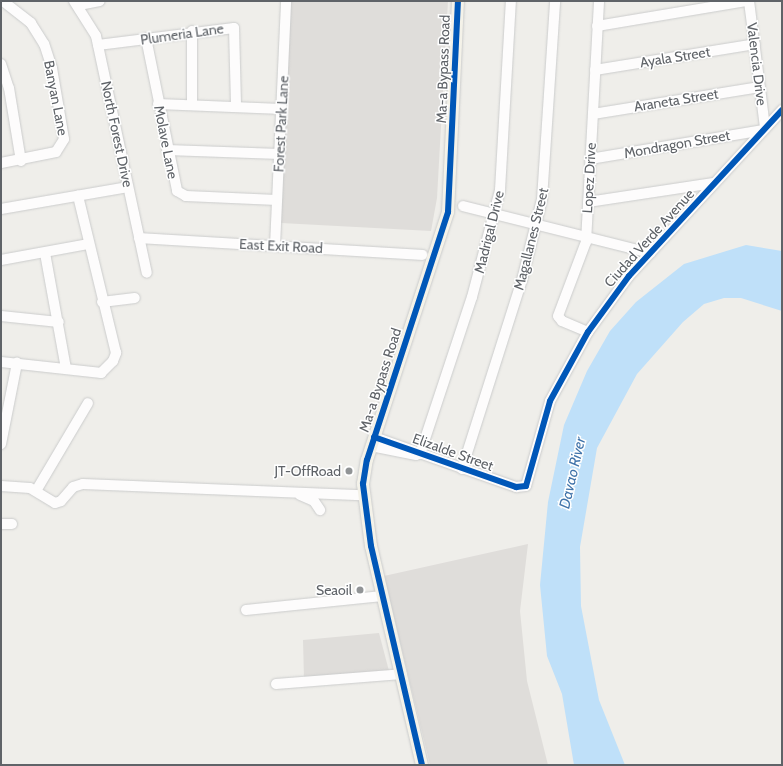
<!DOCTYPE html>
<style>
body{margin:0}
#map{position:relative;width:783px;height:766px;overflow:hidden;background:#efeeea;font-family:Cabin,sans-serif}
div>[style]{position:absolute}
.industrial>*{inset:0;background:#dfddda}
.water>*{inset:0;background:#bfe0f9}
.roads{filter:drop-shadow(0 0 1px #cbcccc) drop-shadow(0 0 1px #cbcccc)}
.minor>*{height:10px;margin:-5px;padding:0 5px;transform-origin:5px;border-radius:5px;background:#fdfcfc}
.major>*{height:12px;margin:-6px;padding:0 6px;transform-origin:6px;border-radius:6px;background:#f4f2e9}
.cycleway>*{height:6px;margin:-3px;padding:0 3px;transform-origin:3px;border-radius:3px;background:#0057b8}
.dots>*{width:11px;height:11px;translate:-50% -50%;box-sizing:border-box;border:2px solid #fff;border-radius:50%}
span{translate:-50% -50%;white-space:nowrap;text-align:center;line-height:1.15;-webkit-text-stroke:3px #fff;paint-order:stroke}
.street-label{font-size:14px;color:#5f6368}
.poi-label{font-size:14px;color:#5f6368}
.right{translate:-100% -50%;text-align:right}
.water-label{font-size:15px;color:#4174aa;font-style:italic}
.frame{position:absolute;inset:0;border:2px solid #5f6368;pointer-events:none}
</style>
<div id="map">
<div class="industrial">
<div style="clip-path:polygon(290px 1px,448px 1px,437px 198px,431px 231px,281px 223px)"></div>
<div style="clip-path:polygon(528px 544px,520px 611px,527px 681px,548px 765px,430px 765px,384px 576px)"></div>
<div style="clip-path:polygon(379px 633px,389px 671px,304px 679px,303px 640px)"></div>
</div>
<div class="water">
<div style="clip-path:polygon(746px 245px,782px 251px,782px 311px,741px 298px,724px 298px,704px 304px,683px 322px,637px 374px,597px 448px,580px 547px,581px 606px,599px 700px,625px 765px,574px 765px,562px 694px,547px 656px,540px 585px,548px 502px,564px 425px,587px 371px,610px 331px,636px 302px,684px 264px)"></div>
</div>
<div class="roads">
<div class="minor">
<div style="left:74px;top:1px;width:41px;rotate:57.8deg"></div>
<div style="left:96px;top:36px;width:242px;rotate:77.9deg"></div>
<div style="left:749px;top:1px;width:128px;rotate:82.8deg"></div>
<div style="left:79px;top:5px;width:21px;rotate:-11deg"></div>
<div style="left:597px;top:26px;width:151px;rotate:-9.5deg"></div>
<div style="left:192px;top:31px;width:74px;rotate:90deg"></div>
<div style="left:146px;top:38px;width:156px;rotate:78.5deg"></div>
<div style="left:177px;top:191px;width:10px;rotate:29deg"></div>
<div style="left:186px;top:196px;width:91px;rotate:2.5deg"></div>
<div style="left:98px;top:45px;width:137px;rotate:-7.1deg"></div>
<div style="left:234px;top:28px;width:79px;rotate:88.5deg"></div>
<div style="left:1px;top:64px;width:25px;rotate:72deg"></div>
<div style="left:9px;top:88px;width:74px;rotate:80.7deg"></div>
<div style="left:595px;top:70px;width:162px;rotate:-9.2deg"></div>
<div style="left:158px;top:104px;width:124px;rotate:2.3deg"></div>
<div style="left:593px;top:114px;width:169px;rotate:-9.2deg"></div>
<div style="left:167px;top:150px;width:113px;rotate:2deg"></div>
<div style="left:590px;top:159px;width:176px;rotate:-9.5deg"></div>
<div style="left:1px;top:163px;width:56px;rotate:-11.3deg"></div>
<div style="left:56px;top:152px;width:15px;rotate:-58deg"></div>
<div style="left:64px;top:139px;width:72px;rotate:-99.6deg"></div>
<div style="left:52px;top:68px;width:25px;rotate:-108deg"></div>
<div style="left:44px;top:44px;width:25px;rotate:-122deg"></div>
<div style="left:31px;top:23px;width:36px;rotate:-142deg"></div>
<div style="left:588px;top:202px;width:127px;rotate:-8.6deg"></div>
<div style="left:463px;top:206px;width:193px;rotate:14.1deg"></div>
<div style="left:1px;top:209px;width:129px;rotate:-9.8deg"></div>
<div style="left:139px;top:238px;width:284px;rotate:3.4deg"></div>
<div style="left:275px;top:246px;width:245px;rotate:-87.4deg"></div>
<div style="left:45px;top:253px;width:117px;rotate:79.7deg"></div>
<div style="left:1px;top:260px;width:88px;rotate:-10.4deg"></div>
<div style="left:102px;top:302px;width:33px;rotate:-7deg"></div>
<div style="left:1px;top:316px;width:58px;rotate:5.9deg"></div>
<div style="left:588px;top:332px;width:28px;rotate:-157deg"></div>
<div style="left:562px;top:321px;width:6px;rotate:-129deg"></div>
<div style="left:558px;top:316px;width:79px;rotate:-69.3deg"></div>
<div style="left:586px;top:242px;width:241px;rotate:-86.9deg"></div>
<div style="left:1px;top:362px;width:101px;rotate:6.3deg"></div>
<div style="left:101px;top:373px;width:17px;rotate:-45deg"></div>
<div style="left:113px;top:361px;width:9px;rotate:-69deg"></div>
<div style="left:116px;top:353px;width:162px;rotate:-103.6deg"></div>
<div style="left:374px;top:437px;width:151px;rotate:19.4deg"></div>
<div style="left:516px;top:487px;width:10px;rotate:-6deg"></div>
<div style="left:526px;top:486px;width:88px;rotate:-74.2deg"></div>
<div style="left:550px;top:401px;width:79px;rotate:-61.2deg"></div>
<div style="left:588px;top:332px;width:69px;rotate:-53.8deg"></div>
<div style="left:629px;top:276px;width:226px;rotate:-47.3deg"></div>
<div style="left:1px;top:444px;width:83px;rotate:-78.8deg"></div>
<div style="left:371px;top:446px;width:46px;rotate:11.3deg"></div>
<div style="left:420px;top:454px;width:165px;rotate:-71.7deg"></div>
<div style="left:472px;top:297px;width:111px;rotate:-75.3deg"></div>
<div style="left:500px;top:190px;width:189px;rotate:-86.7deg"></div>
<div style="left:462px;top:469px;width:198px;rotate:-72.4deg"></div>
<div style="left:522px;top:280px;width:83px;rotate:-76.1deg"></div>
<div style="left:542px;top:199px;width:198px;rotate:-86.2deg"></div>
<div style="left:1px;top:486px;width:29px;rotate:4deg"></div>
<div style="left:30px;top:488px;width:29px;rotate:31deg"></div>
<div style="left:55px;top:503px;width:6px;rotate:-18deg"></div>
<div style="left:61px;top:501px;width:18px;rotate:-49deg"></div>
<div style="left:73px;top:487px;width:10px;rotate:-17deg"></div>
<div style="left:83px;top:484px;width:279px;rotate:2.3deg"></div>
<div style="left:36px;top:491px;width:102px;rotate:-59.4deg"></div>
<div style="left:300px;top:495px;width:15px;rotate:23deg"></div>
<div style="left:314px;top:501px;width:11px;rotate:56deg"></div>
<div style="left:1px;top:524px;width:11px"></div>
<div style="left:246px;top:610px;width:137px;rotate:-5.9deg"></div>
<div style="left:276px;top:684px;width:126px;rotate:-4.5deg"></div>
</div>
<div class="major">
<div style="left:422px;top:765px;width:225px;rotate:-103.1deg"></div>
<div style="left:371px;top:546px;width:63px;rotate:-97.4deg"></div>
<div style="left:363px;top:484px;width:24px;rotate:-81deg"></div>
<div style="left:367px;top:460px;width:261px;rotate:-71.9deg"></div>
<div style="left:448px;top:212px;width:211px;rotate:-87.3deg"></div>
</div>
</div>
<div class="cycleway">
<div style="left:374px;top:437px;width:151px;rotate:19.4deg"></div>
<div style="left:516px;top:487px;width:10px;rotate:-6deg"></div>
<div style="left:526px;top:486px;width:88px;rotate:-74.2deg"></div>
<div style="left:550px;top:401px;width:79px;rotate:-61.2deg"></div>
<div style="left:588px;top:332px;width:69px;rotate:-53.8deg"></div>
<div style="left:629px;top:276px;width:226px;rotate:-47.3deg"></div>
<div style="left:422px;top:765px;width:225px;rotate:-103.1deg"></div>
<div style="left:371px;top:546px;width:63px;rotate:-97.4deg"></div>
<div style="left:363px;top:484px;width:24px;rotate:-81deg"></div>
<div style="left:367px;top:460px;width:261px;rotate:-71.9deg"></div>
<div style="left:448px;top:212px;width:211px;rotate:-87.3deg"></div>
</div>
<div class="dots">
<div style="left:349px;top:471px;background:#919496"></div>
<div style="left:360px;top:590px;background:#919496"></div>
</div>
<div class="street-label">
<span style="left:182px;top:34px;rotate:-8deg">Plumeria Lane</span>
<span style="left:675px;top:57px;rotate:-9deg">Ayala Street</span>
<span style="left:757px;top:64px;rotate:83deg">Valencia Drive</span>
<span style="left:443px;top:69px;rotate:-88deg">Ma-a Bypass Road</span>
<span style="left:56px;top:98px;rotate:79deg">Banyan Lane</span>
<span style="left:676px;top:100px;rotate:-9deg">Araneta Street</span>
<span style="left:281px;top:124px;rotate:-87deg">Forest Park Lane</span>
<span style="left:117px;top:134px;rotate:78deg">North Forest Drive</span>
<span style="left:166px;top:142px;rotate:79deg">Molave Lane</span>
<span style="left:677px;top:144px;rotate:-10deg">Mondragon Street</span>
<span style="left:589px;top:178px;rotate:-87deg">Lopez Drive</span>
<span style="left:489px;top:232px;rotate:-76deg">Madrigal Drive</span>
<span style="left:649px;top:238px;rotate:-48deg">Ciudad Verde Avenue</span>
<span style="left:531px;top:239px;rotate:-76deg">Magallanes Street</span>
<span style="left:281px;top:246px;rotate:3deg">East Exit Road</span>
<span style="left:380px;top:380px;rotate:-72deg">Ma-a Bypass Road</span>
<span style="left:453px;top:452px;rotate:20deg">Elizalde Street</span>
</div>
<div class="poi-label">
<span class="right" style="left:341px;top:471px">JT-OffRoad</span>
<span class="right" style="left:352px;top:590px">Seaoil</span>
</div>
<div class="water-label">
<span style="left:573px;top:473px;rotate:-77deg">Davao River</span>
</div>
<div class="frame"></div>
</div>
